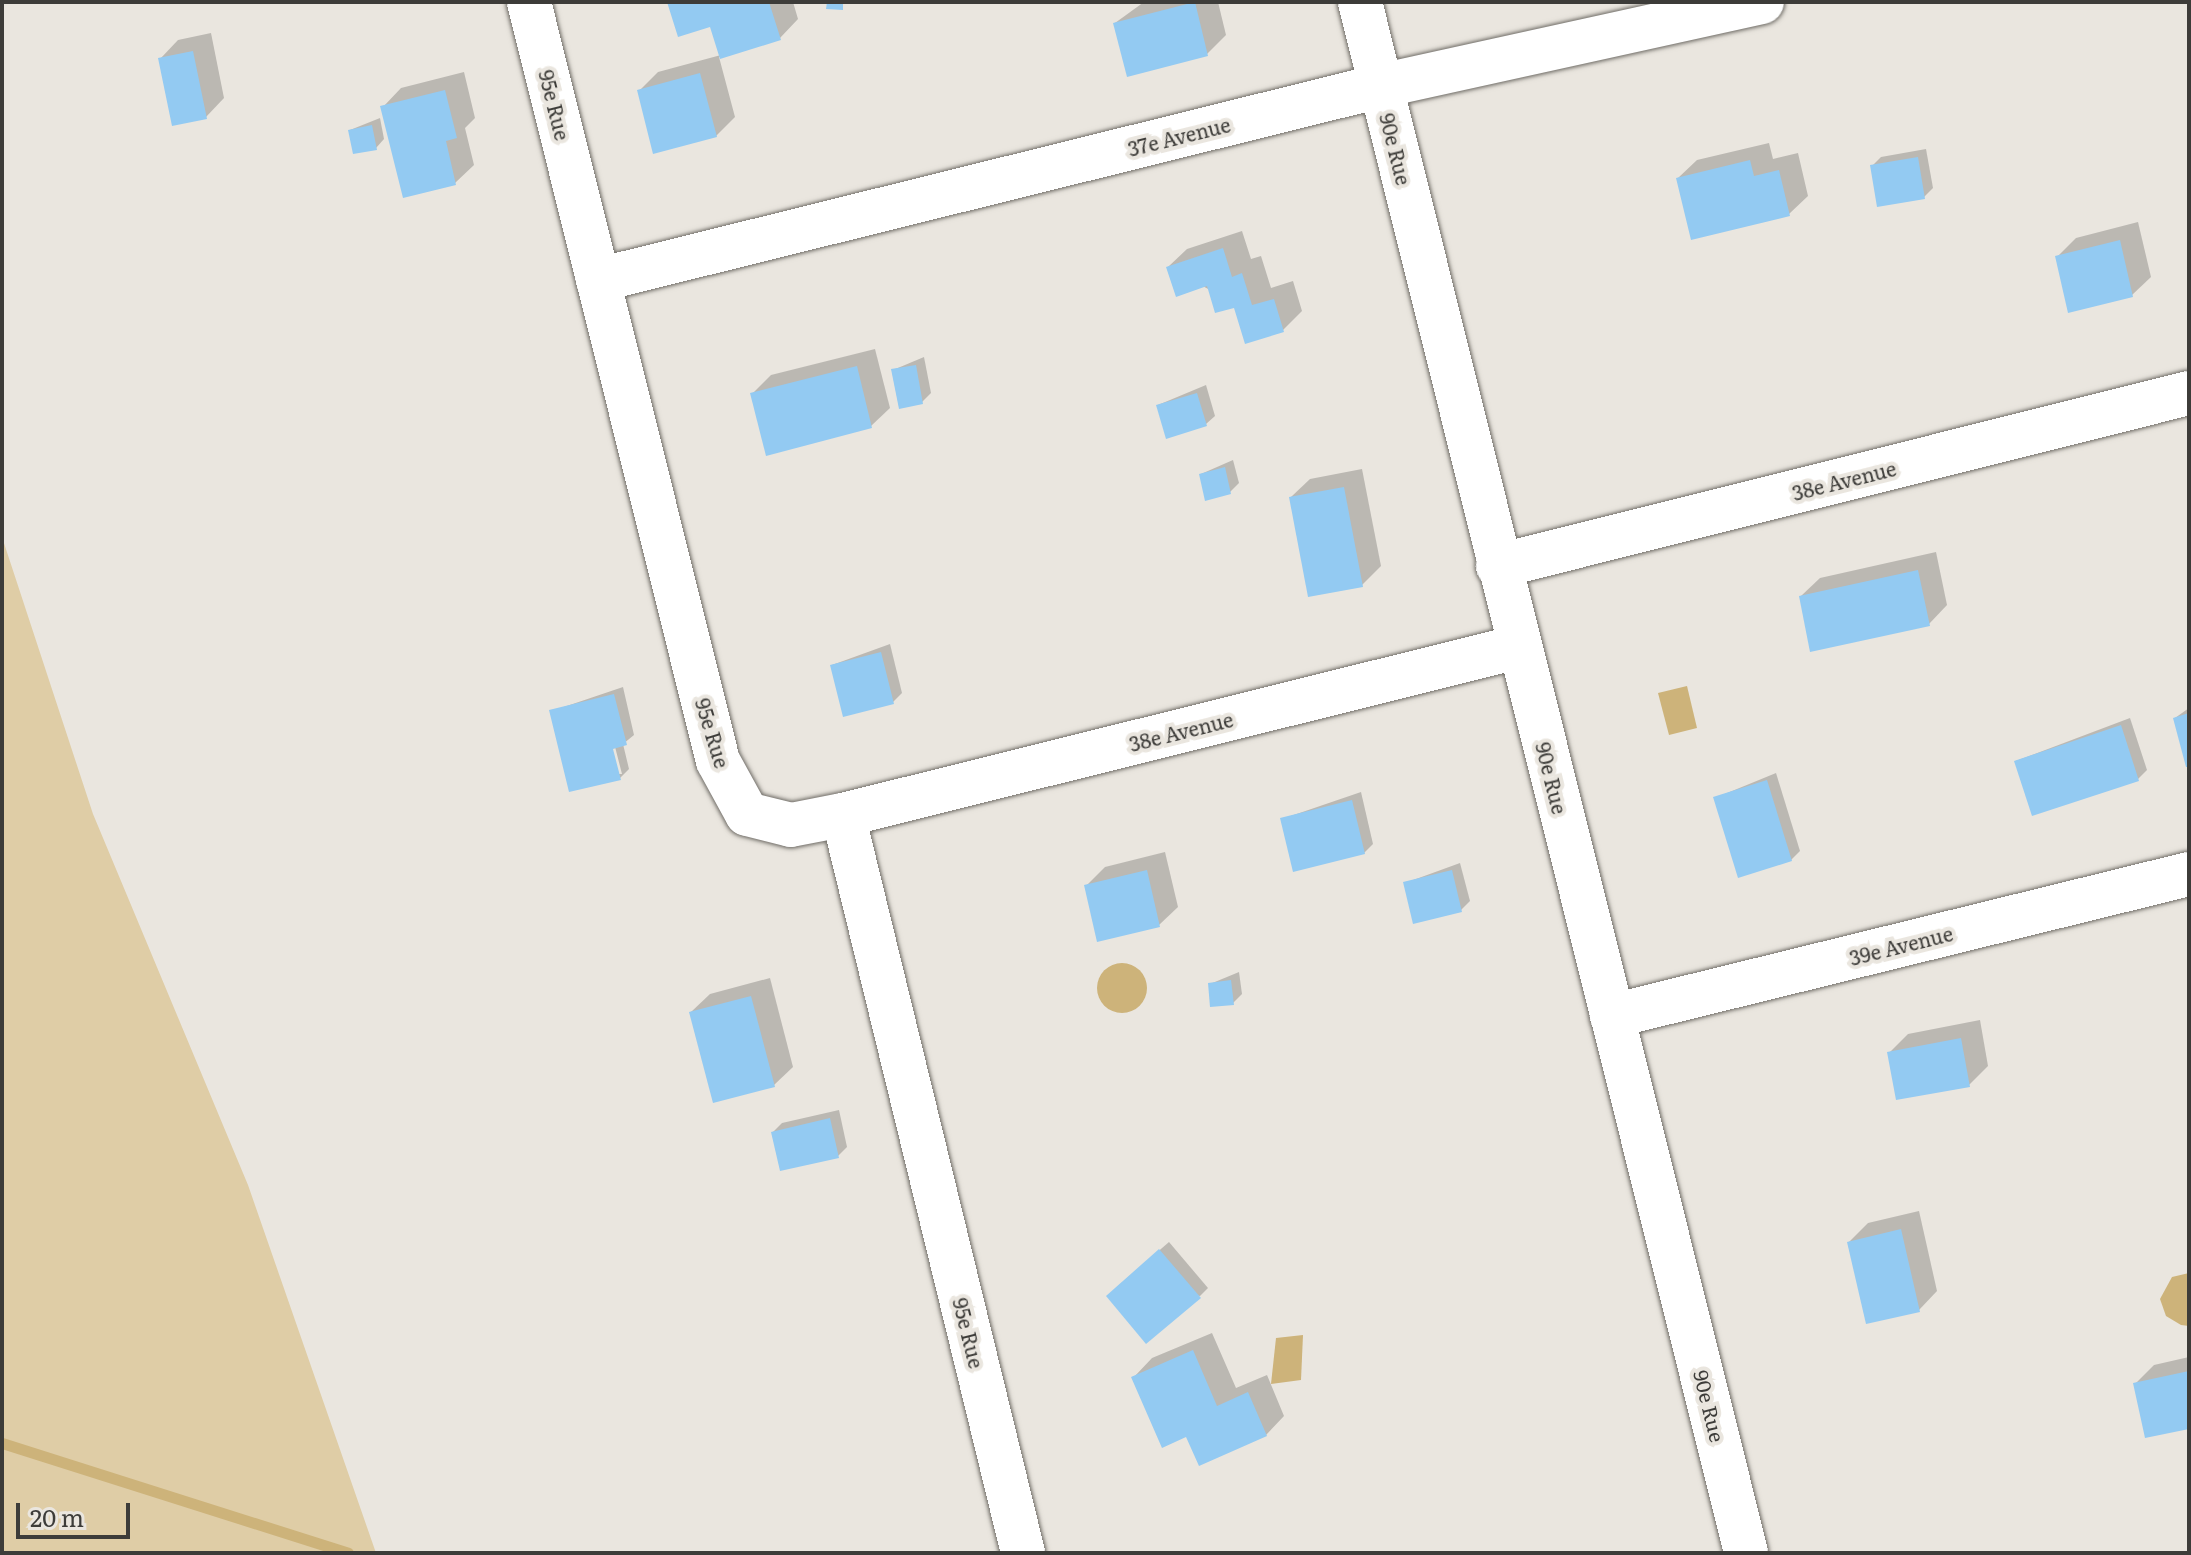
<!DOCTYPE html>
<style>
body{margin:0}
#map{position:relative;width:2191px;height:1555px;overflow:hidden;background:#eae6df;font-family:Literata,serif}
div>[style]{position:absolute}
.green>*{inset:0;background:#dfcda6}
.water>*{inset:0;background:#cdb37a}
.round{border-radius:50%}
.shadow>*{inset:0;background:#0003}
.stream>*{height:11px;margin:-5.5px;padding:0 5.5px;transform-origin:5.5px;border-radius:5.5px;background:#cdb37a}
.building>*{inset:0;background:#93caf2}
.roads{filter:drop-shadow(0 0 2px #706d67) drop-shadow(0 0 2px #706d67)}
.minor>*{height:44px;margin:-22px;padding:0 22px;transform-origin:22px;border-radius:22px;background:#fff}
.tertiary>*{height:44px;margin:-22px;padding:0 22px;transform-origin:22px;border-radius:22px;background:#fff}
span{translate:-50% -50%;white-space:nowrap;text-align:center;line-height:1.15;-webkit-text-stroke:8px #eae6df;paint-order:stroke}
.street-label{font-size:20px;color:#3d3c39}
.frame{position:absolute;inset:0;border:4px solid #3d3c39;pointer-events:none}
.scale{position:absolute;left:16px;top:1503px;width:114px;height:36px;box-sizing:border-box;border:4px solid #3d3c39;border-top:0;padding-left:10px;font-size:24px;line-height:28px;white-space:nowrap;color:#3d3c39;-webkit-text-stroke:6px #eae6df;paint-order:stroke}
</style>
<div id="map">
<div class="green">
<div style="clip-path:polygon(2px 537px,93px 814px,248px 1185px,376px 1553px,2px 1553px)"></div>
</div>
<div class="water">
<div style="clip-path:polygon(1687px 686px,1697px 728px,1669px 735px,1658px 693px)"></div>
<div class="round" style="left:1097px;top:963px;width:50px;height:50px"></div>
<div style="clip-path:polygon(2189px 1273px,2189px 1326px,2181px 1325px,2166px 1316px,2160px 1299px,2172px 1277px)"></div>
<div style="clip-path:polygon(1303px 1335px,1301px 1380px,1271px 1384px,1276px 1338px)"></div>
</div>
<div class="shadow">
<div style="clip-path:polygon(669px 2px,793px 2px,798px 19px,780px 38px,719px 57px,735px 117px,716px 136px,639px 91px,658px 72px,721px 55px,711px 25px)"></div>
<div style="clip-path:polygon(1218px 2px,1226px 35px,1207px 54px,1115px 23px,1144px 2px)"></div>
<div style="clip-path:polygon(211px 33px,224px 98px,206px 117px,160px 59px,178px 40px)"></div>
<div style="clip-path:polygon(464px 72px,475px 118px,465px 128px,474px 165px,455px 183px,383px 107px,401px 88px)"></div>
<div style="clip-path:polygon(380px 118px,384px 139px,376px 148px,350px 130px)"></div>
<div style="clip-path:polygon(1769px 143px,1773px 159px,1798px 153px,1808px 196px,1789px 214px,1678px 178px,1697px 160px)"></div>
<div style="clip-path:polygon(1926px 149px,1933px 188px,1924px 197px,1872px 166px,1881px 157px)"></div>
<div style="clip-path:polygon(2138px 222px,2151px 277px,2132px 295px,2057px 257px,2076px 238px)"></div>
<div style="clip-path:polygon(1242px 231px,1251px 259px,1261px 256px,1271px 288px,1293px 281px,1302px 311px,1283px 330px,1168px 267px,1187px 249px)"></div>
<div style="clip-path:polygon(875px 349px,890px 408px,871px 426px,752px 394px,771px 375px)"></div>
<div style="clip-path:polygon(924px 357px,931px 393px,922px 402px,893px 370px)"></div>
<div style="clip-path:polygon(1206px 385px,1215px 416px,1206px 424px,1158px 405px)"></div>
<div style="clip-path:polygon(1233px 460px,1239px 483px,1230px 492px,1201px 474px)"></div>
<div style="clip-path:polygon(1362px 469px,1381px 566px,1362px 585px,1291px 497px,1310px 479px)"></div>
<div style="clip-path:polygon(1936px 552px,1947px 605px,1929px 624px,1801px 596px,1820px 578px)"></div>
<div style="clip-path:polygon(890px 644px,902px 693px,893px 702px,832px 665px)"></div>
<div style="clip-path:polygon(evenodd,623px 687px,634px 735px,623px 744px,629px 769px,620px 778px,552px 711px,623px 687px,609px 739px,613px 739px,622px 774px,617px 774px,609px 739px)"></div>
<div style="clip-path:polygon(2189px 708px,2189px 765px,2175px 718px)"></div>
<div style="clip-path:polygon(2130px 718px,2147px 770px,2138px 779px,2016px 761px)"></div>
<div style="clip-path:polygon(1776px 773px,1800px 851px,1791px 860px,1715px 798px)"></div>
<div style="clip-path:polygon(1361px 792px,1373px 844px,1364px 853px,1282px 819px)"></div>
<div style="clip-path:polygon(1165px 852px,1178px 907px,1159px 925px,1086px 886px,1105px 867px)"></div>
<div style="clip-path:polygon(1460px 863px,1470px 901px,1461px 910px,1405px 883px)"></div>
<div style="clip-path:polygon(1239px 972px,1242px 994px,1233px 1003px,1210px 984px)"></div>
<div style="clip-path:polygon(770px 978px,793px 1067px,774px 1085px,691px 1012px,710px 994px)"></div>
<div style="clip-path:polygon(1980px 1020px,1988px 1066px,1969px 1085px,1889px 1053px,1908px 1034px)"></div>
<div style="clip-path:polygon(839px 1110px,847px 1147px,838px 1156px,773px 1132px,782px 1123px)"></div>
<div style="clip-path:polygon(1919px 1211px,1937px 1291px,1919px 1310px,1849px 1242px,1868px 1223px)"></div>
<div style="clip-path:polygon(1169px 1242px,1208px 1288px,1200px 1296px,1117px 1287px)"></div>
<div style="clip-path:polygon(1212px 1333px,1236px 1388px,1267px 1375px,1284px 1416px,1266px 1435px,1188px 1435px,1134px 1377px,1152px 1358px)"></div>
<div style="clip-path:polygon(2189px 1357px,2189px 1427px,2135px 1384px,2154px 1365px)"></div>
</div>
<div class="stream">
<div style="left:2px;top:1443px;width:363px;rotate:17.6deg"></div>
</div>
<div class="building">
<div style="clip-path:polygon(667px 2px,769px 2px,781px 40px,720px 59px,710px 27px,678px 37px)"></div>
<div style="clip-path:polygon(827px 2px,843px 2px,843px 10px,826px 9px)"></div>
<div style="clip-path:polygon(1195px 2px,1208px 56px,1127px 77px,1113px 23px)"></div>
<div style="clip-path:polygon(193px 51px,207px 119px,172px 126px,158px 58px)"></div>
<div style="clip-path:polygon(700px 73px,717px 137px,653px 154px,637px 90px)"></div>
<div style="clip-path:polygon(445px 90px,457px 138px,446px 141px,456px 185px,403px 198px,380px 106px)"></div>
<div style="clip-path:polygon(372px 125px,377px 150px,353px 154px,348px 130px)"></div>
<div style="clip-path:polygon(1918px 157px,1925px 199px,1877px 207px,1870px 165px)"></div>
<div style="clip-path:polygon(1750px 160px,1754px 176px,1779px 170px,1790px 216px,1691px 240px,1676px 178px)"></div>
<div style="clip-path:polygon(2120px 240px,2133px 297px,2068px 313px,2055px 256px)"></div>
<div style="clip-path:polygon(1223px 248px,1232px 277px,1242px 273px,1252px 305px,1274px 299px,1284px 332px,1245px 344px,1234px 308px,1215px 313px,1207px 286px,1176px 297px,1166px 267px)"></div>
<div style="clip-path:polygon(916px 365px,923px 404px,899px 409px,891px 369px)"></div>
<div style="clip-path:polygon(857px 366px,872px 428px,766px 456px,750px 393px)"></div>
<div style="clip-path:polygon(1197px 393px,1207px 426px,1166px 439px,1156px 405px)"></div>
<div style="clip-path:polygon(1225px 467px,1231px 494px,1205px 501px,1199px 474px)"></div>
<div style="clip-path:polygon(1344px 487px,1363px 587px,1308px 597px,1289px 497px)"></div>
<div style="clip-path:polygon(1918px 570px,1930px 626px,1810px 652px,1799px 596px)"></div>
<div style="clip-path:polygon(881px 652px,894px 704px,843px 717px,830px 665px)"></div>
<div style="clip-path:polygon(614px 694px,627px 745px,613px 749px,621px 780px,569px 792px,549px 710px)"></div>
<div style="clip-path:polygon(2189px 713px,2189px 767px,2186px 767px,2173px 718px)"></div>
<div style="clip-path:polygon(2121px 725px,2139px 781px,2032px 816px,2014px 761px)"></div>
<div style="clip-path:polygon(1767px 780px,1792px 861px,1738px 878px,1713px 797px)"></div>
<div style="clip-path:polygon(1352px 800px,1365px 854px,1293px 872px,1280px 818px)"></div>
<div style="clip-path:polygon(1147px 870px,1160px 927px,1097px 942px,1084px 885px)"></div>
<div style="clip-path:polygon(1452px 870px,1462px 912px,1413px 924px,1403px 882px)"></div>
<div style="clip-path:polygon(1231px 980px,1234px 1005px,1210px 1007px,1208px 983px)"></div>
<div style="clip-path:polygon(751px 996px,775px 1087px,713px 1103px,689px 1012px)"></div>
<div style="clip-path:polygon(1961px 1038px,1970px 1087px,1896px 1100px,1887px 1052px)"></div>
<div style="clip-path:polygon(830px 1118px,839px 1158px,780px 1171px,771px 1132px)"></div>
<div style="clip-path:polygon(1901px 1229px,1920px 1312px,1866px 1324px,1847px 1242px)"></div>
<div style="clip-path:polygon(1159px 1249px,1201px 1298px,1146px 1344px,1106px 1296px)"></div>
<div style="clip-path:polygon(1193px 1350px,1217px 1406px,1248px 1392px,1267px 1436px,1199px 1466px,1186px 1437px,1162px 1448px,1131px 1377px)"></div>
<div style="clip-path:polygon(2189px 1371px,2189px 1429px,2145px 1438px,2133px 1383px)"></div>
</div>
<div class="roads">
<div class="minor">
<div style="left:529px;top:2px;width:782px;rotate:76.02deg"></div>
<div style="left:718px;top:761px;width:60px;rotate:61.3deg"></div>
<div style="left:747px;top:814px;width:45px;rotate:14deg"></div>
<div style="left:791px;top:825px;width:53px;rotate:-10.9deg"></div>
<div style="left:843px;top:815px;width:696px;rotate:-13.98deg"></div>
<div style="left:598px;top:280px;width:806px;rotate:-13.93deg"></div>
<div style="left:1380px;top:86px;width:391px;rotate:-12.4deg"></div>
<div style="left:1498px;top:566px;width:712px;rotate:-14.06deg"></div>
<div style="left:843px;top:815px;width:760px;rotate:76.29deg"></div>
<div style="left:1612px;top:1016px;width:594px;rotate:-13.83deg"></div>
</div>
<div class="tertiary">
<div style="left:1360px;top:2px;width:1598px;rotate:76.02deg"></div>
</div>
</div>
<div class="street-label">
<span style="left:555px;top:105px;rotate:76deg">95e Rue</span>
<span style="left:1179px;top:136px;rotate:-14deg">37e Avenue</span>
<span style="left:1396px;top:149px;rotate:76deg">90e Rue</span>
<span style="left:1844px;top:480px;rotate:-14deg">38e Avenue</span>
<span style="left:1181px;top:731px;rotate:-14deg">38e Avenue</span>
<span style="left:713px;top:733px;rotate:73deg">95e Rue</span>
<span style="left:1552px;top:778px;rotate:76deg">90e Rue</span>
<span style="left:1901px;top:945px;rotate:-14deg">39e Avenue</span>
<span style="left:969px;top:1333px;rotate:76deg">95e Rue</span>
<span style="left:1710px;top:1406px;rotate:76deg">90e Rue</span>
</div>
<div class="frame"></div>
<div class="scale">20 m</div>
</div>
